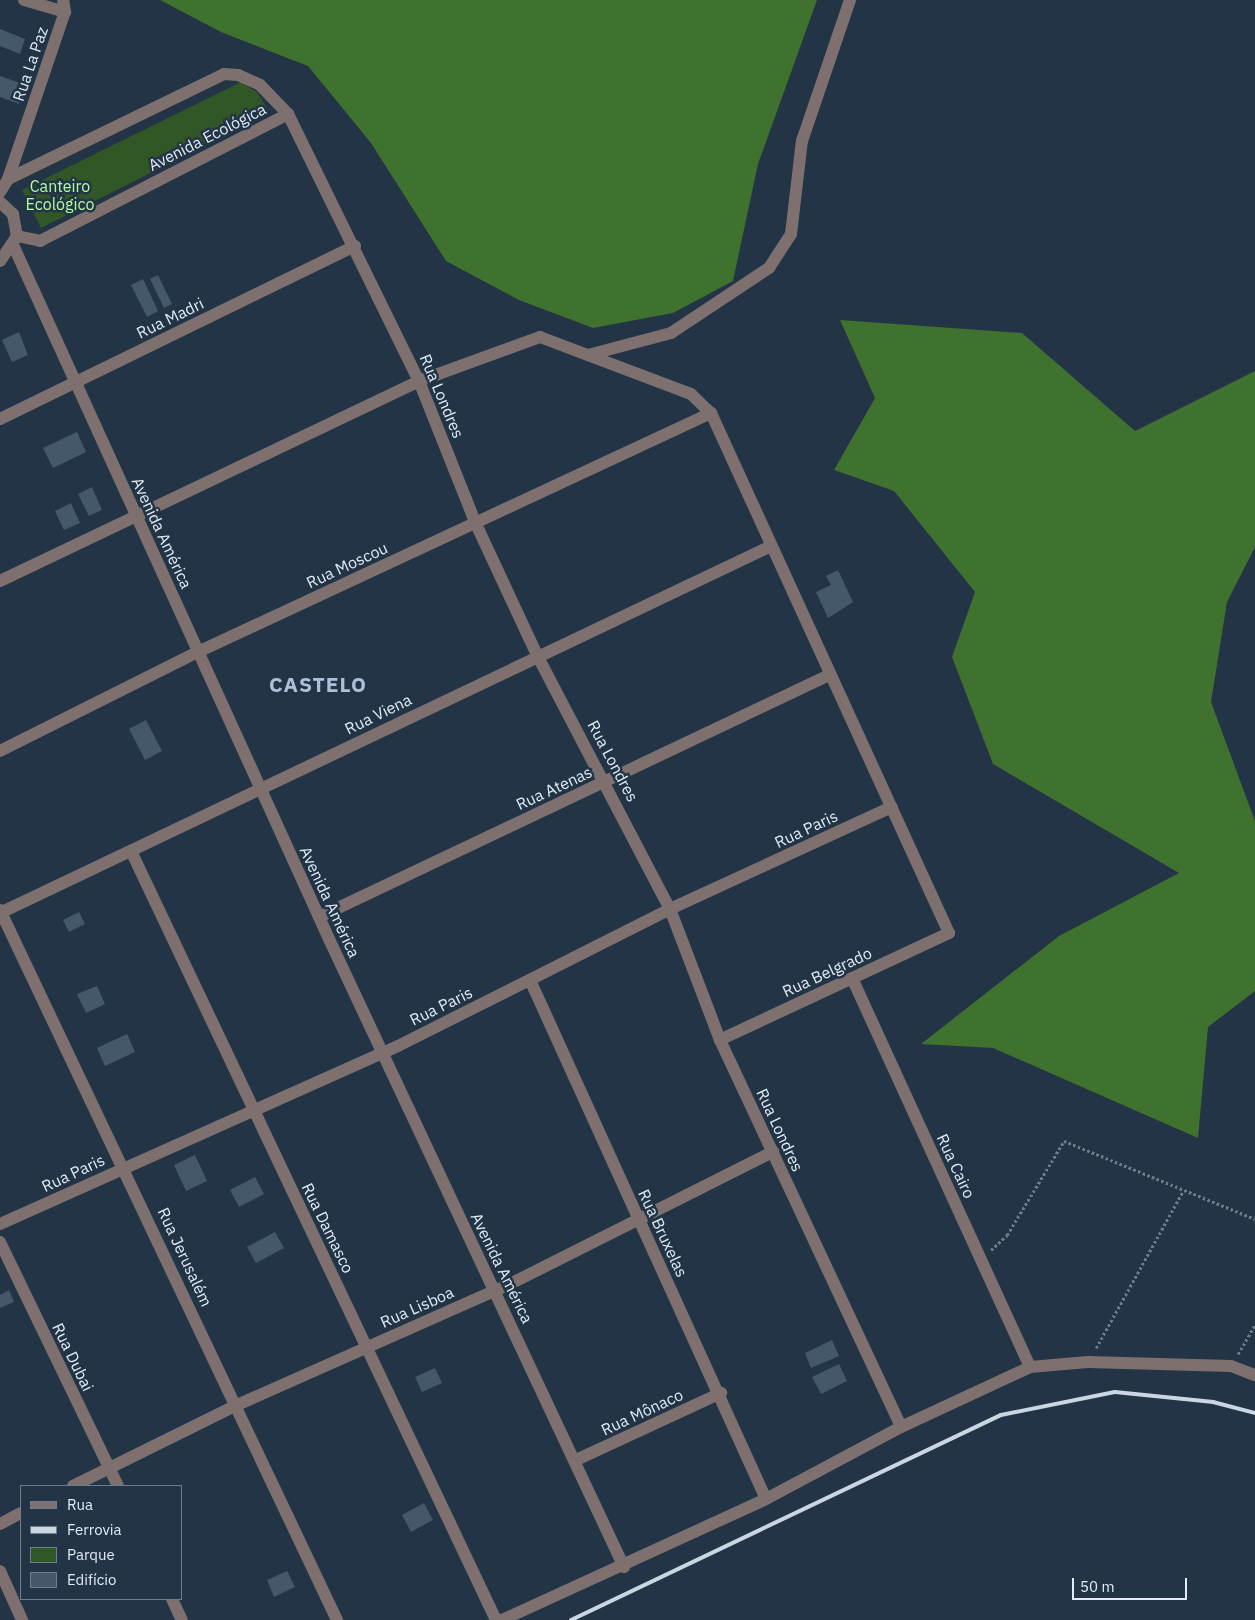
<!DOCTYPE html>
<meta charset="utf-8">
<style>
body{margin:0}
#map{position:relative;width:1255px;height:1620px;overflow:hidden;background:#223445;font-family:"IBM Plex Sans",sans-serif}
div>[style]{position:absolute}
.green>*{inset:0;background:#325727}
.forest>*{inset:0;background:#3f712f}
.building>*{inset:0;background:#45586a}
.path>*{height:2.5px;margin-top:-1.25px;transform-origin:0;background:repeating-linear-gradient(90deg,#6d7d8c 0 2.5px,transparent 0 5px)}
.minor>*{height:12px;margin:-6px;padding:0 6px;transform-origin:6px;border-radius:6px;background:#7e706e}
.rail>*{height:4px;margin:-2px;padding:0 2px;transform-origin:2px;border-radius:2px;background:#cad6e2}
span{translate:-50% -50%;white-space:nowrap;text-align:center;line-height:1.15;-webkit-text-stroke:5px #223445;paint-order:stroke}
.street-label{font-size:16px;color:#e1ecf8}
.park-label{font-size:16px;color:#b3fb9e}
.district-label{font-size:21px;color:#acc1d7;font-weight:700;letter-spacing:1px}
.legend{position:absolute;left:20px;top:1485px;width:162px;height:115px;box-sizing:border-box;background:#223445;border:1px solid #6e7e8d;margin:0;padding:6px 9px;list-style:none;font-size:15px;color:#e1ecf8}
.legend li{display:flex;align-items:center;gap:10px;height:25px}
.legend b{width:25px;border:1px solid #6e7e8d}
.scale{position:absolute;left:1072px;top:1578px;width:115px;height:22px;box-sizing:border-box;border:2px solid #e1ecf8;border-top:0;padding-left:6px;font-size:15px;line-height:18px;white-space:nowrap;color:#e1ecf8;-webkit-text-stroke:4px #223445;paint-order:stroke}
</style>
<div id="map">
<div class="green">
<div style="clip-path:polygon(241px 82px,257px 92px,270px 113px,41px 228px,22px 190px)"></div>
</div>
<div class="forest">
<div style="clip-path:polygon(160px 0,817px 0,758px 164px,733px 281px,673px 313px,593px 328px,519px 300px,446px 261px,371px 143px,308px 66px,221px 32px)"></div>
<div style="clip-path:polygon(840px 320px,1022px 333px,1135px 431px,1255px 371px,1255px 547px,1227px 602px,1211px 702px,1255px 821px,1255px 991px,1208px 1027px,1198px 1138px,993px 1048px,921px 1044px,1059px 936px,1179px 873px,993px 764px,952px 657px,975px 592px,894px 491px,834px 470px,875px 398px)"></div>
</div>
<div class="building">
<div style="clip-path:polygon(0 29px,25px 39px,20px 54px,0 46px)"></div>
<div style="clip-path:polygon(0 76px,26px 85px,19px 104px,0 97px)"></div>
<div style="clip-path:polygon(158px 275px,172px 304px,164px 308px,150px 279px)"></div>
<div style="clip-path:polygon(143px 279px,158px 311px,147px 317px,131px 285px)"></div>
<div style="clip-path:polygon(19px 332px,28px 355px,12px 362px,2px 340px)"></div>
<div style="clip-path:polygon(77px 432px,86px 452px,53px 468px,43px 448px)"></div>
<div style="clip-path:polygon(92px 487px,102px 510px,89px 516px,78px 494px)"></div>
<div style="clip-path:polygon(71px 503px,80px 523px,64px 530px,55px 511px)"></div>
<div style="clip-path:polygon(838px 570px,853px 602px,828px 618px,816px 592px,831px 585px,826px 576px)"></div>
<div style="clip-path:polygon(146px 720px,162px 751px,145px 760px,129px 729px)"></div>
<div style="clip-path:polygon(79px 912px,85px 924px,69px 932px,63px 920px)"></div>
<div style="clip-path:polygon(97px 986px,105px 1004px,86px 1013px,77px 994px)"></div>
<div style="clip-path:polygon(127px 1034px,135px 1052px,105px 1066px,97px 1048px)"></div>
<div style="clip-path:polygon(195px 1155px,207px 1181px,186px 1191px,174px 1165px)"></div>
<div style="clip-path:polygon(255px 1177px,264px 1194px,239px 1207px,230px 1190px)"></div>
<div style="clip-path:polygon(275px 1232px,284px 1248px,256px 1263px,247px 1247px)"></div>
<div style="clip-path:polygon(9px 1290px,14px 1302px,0 1308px,0 1295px)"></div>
<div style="clip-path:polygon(832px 1340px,839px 1356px,811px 1368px,805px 1353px)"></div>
<div style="clip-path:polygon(839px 1364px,847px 1381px,821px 1394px,812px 1377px)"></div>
<div style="clip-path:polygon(435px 1368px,442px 1383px,422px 1392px,415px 1377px)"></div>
<div style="clip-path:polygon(424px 1503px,433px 1520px,411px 1532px,402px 1515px)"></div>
<div style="clip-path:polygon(287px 1571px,295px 1587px,274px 1597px,267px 1580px)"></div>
</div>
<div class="path">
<div style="left:991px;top:1250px;width:22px;rotate:-43deg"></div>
<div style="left:1007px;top:1235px;width:110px;rotate:-58.8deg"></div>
<div style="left:1064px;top:1141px;width:206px;rotate:22.2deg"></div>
<div style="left:1096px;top:1348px;width:179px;rotate:-61deg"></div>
<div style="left:1238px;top:1354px;width:34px;rotate:-60deg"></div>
</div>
<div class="minor">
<div style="left:24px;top:0;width:43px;rotate:16.3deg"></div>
<div style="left:8px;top:179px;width:240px;rotate:-25.9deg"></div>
<div style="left:224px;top:74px;width:14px;rotate:4deg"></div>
<div style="left:238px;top:75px;width:24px;rotate:24deg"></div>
<div style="left:260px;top:85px;width:40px;rotate:46deg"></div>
<div style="left:288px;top:114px;width:297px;rotate:63.9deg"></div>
<div style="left:419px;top:381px;width:152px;rotate:68.3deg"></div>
<div style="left:475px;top:522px;width:147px;rotate:65deg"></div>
<div style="left:537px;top:655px;width:287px;rotate:62.4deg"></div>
<div style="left:670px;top:909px;width:140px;rotate:69.1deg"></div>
<div style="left:720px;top:1040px;width:427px;rotate:64.9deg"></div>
<div style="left:0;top:192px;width:15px;rotate:-58deg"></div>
<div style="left:8px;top:179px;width:176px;rotate:-71.2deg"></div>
<div style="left:65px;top:12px;width:12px;rotate:-99deg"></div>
<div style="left:0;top:202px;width:18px;rotate:43deg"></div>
<div style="left:13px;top:214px;width:22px;rotate:80deg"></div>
<div style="left:17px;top:236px;width:30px;rotate:124deg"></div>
<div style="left:17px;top:236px;width:24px;rotate:12deg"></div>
<div style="left:40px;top:241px;width:279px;rotate:-27.1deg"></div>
<div style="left:14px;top:247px;width:760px;rotate:65.52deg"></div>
<div style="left:329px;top:939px;width:694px;rotate:64.84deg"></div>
<div style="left:588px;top:355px;width:86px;rotate:-14.8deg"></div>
<div style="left:671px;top:333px;width:118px;rotate:-33.6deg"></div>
<div style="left:769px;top:268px;width:40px;rotate:-57.1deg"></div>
<div style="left:791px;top:234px;width:94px;rotate:-83.3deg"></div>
<div style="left:802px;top:141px;width:149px;rotate:-71.2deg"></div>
<div style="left:0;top:419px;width:395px;rotate:-26deg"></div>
<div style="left:0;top:581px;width:464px;rotate:-25.5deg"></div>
<div style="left:419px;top:381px;width:129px;rotate:-20deg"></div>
<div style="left:540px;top:337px;width:161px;rotate:20.7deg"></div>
<div style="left:691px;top:394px;width:28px;rotate:44deg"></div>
<div style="left:711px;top:413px;width:572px;rotate:65.41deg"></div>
<div style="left:949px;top:933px;width:253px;rotate:155deg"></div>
<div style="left:0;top:751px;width:224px;rotate:-26.6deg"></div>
<div style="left:200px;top:651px;width:564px;rotate:-24.97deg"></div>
<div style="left:131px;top:851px;width:851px;rotate:64.61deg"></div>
<div style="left:0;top:910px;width:786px;rotate:64.61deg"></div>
<div style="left:0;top:913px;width:854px;rotate:-25.45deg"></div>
<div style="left:319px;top:917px;width:565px;rotate:-25.38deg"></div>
<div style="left:852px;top:978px;width:428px;rotate:65.4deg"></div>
<div style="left:530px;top:980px;width:570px;rotate:65.55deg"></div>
<div style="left:0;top:1224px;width:436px;rotate:-24.1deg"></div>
<div style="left:398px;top:1046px;width:305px;rotate:-26.7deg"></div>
<div style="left:670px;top:909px;width:244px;rotate:-24.7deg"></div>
<div style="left:0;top:1242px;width:271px;rotate:64.2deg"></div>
<div style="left:576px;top:1460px;width:160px;rotate:-24.8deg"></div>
<div style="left:73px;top:1486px;width:183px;rotate:-26.3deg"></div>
<div style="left:237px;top:1405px;width:296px;rotate:-23.9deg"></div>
<div style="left:508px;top:1285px;width:297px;rotate:-26.7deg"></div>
<div style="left:0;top:1524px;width:24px;rotate:-28deg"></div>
<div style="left:0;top:1571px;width:54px;rotate:65.8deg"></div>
<div style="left:172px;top:1599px;width:23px;rotate:65deg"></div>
<div style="left:502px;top:1620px;width:290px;rotate:-24.6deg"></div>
<div style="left:766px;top:1499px;width:153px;rotate:-28.1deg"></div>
<div style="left:901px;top:1427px;width:142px;rotate:-24.9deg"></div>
<div style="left:1030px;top:1367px;width:58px;rotate:-4.9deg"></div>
<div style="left:1088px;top:1362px;width:143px;rotate:1.6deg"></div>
<div style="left:1231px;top:1366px;width:26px;rotate:21deg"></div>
</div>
<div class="rail">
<div style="left:571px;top:1620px;width:476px;rotate:-25.5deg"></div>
<div style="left:1001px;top:1415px;width:116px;rotate:-11.4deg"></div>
<div style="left:1115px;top:1392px;width:99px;rotate:5.8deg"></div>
<div style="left:1213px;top:1402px;width:43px;rotate:14.7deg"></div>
</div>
<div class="street-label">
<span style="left:30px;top:64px;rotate:-71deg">Rua La Paz</span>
<span style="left:207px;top:137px;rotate:-27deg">Avenida Ecológica</span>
<span style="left:170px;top:318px;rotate:-26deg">Rua Madri</span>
<span style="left:442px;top:396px;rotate:67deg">Rua Londres</span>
<span style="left:162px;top:533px;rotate:65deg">Avenida América</span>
<span style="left:347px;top:565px;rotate:-25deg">Rua Moscou</span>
<span style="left:378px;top:714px;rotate:-26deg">Rua Viena</span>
<span style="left:613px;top:761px;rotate:62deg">Rua Londres</span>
<span style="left:554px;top:788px;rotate:-25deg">Rua Atenas</span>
<span style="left:806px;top:829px;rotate:-25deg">Rua Paris</span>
<span style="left:330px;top:902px;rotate:65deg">Avenida América</span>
<span style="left:827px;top:972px;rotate:-25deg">Rua Belgrado</span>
<span style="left:441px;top:1006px;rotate:-26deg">Rua Paris</span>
<span style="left:780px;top:1130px;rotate:65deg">Rua Londres</span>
<span style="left:956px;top:1166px;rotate:65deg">Rua Cairo</span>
<span style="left:73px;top:1173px;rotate:-25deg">Rua Paris</span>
<span style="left:328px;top:1228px;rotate:64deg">Rua Damasco</span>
<span style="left:663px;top:1233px;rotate:65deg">Rua Bruxelas</span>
<span style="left:185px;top:1257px;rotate:65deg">Rua Jerusalém</span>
<span style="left:502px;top:1268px;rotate:64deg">Avenida América</span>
<span style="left:417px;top:1307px;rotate:-24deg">Rua Lisboa</span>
<span style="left:73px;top:1357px;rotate:64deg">Rua Dubai</span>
<span style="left:642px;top:1412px;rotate:-25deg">Rua Mônaco</span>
</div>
<div class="park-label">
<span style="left:60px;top:195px">Canteiro<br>Ecológico</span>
</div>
<div class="district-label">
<span style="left:318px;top:684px">CASTELO</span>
</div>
<ul class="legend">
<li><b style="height:6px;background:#7e706e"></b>Rua</li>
<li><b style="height:6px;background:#cad6e2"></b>Ferrovia</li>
<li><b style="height:14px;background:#325727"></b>Parque</li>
<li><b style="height:14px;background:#45586a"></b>Edifício</li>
</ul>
<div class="scale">50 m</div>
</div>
